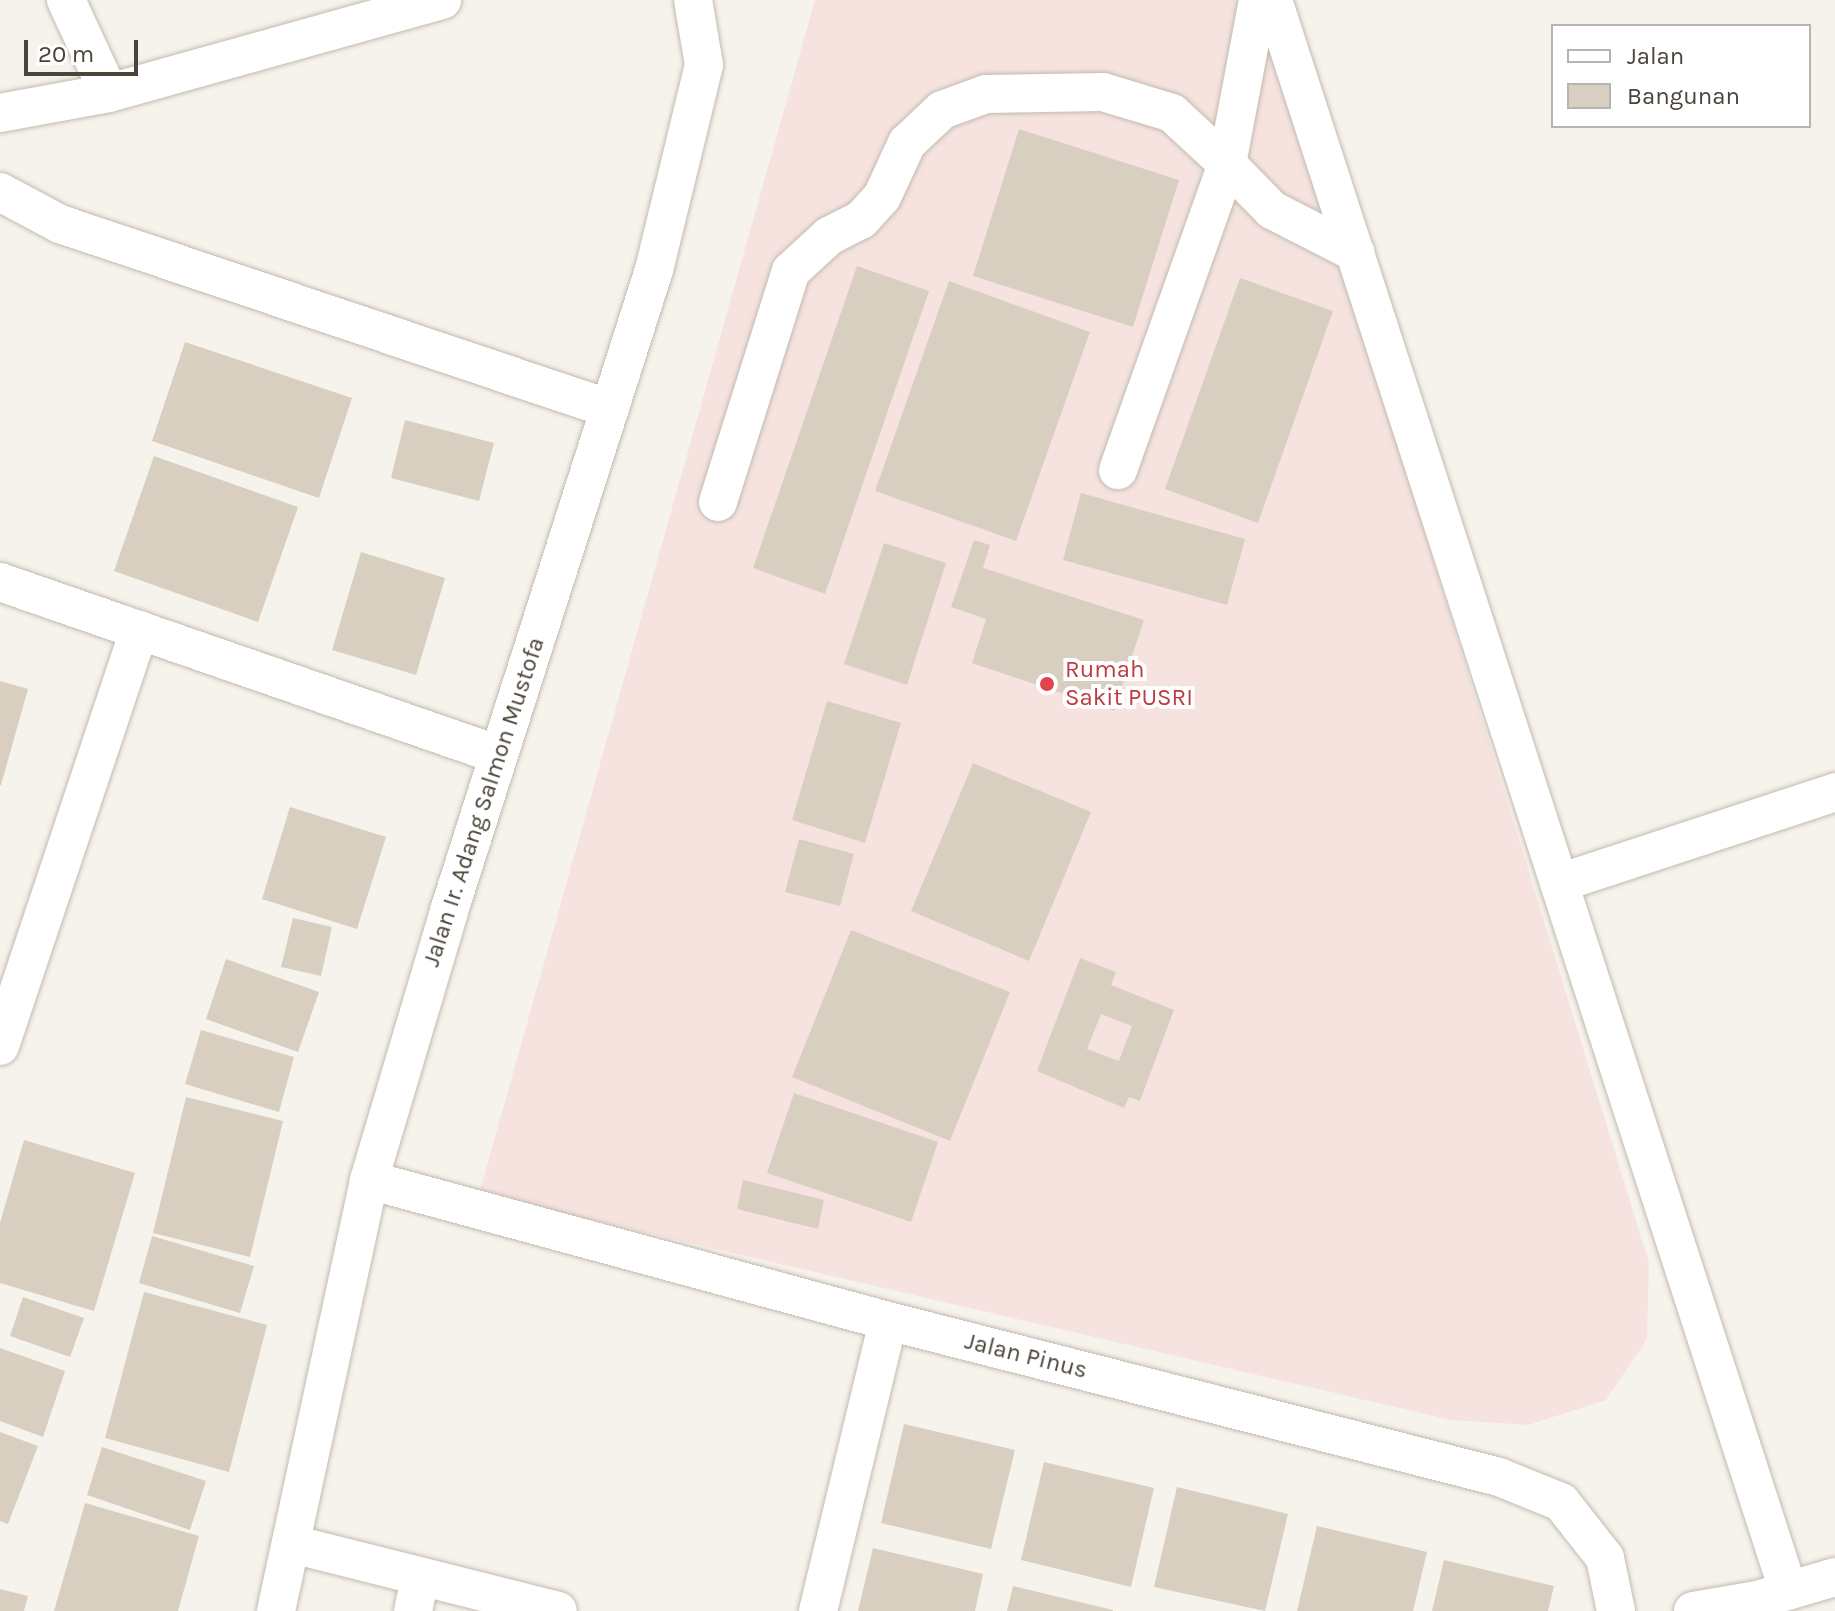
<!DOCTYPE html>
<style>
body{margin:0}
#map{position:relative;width:1835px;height:1611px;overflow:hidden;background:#f6f3ec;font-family:Karla,sans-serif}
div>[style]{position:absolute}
.medical>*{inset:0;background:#f6e3e0}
.building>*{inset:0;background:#d8cfc1}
.roads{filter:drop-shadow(0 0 2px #c2bbae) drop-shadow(0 0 2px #c2bbae)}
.minor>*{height:38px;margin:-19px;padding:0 19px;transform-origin:19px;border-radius:19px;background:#fff}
.dots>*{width:22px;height:22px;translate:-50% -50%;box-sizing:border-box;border:4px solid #fff;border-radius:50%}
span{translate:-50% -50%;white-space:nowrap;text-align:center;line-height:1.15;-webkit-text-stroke:8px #fff;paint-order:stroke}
.health-label{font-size:24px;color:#be3a42}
.left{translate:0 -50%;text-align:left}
.street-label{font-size:24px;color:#4b4439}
.legend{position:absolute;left:1551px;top:24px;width:260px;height:104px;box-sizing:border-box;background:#fff;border:2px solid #b7b4b0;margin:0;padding:10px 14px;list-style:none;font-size:24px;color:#4b4439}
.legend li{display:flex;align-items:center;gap:16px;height:40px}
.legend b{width:40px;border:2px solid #b7b4b0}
.scale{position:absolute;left:24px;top:40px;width:114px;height:36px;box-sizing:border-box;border:4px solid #4b4439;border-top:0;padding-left:10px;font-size:24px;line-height:28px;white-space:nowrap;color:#4b4439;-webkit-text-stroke:6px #fff;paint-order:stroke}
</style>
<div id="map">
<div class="medical">
<div style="clip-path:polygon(815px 0,1249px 0,1315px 175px,1649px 1263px,1647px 1339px,1606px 1400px,1528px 1425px,1451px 1420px,479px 1194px)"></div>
</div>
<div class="building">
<div style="clip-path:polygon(1019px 129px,1179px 180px,1133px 327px,973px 276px)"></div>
<div style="clip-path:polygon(857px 266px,929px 291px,825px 594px,753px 568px)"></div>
<div style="clip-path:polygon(1240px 278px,1333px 311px,1258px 523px,1165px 489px)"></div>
<div style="clip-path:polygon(949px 281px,1090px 332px,1016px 541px,875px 491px)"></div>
<div style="clip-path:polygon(185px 342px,352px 398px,319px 498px,152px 441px)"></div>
<div style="clip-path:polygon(405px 420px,494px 443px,479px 501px,391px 478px)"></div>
<div style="clip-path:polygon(154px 456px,298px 507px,258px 622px,114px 571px)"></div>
<div style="clip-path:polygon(1081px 493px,1245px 539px,1227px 605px,1063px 560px)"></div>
<div style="clip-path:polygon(974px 540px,990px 545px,983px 568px,1144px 620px,1114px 711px,972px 663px,986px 619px,951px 607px)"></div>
<div style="clip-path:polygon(884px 543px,946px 563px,907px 685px,844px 664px)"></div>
<div style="clip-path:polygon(361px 552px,445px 578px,416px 675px,332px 650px)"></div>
<div style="clip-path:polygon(0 681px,28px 689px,1px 785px,0 785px)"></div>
<div style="clip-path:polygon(827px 701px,901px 723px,865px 843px,792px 820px)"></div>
<div style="clip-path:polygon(973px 763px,1091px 812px,1029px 961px,911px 911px)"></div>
<div style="clip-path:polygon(290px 807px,386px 837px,357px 929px,262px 899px)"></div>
<div style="clip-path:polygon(799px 839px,854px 854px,840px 906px,785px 892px)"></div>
<div style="clip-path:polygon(293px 918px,332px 927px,321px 976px,281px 967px)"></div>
<div style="clip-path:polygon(851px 930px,1010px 992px,950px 1141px,792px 1077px)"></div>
<div style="clip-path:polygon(evenodd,1080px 958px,1116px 972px,1111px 985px,1174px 1010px,1140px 1101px,1129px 1097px,1124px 1108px,1037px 1071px,1080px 958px,1101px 1014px,1132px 1026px,1119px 1061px,1087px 1049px,1101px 1014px)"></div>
<div style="clip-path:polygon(226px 959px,319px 992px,298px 1052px,206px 1019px)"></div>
<div style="clip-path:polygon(201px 1030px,294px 1057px,279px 1112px,185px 1084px)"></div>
<div style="clip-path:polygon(794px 1093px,938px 1142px,911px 1222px,767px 1173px)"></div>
<div style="clip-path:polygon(186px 1097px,283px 1121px,250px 1257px,153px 1233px)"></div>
<div style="clip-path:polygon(24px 1140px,135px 1173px,94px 1311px,0 1283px,0 1223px)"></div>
<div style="clip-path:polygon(743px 1180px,824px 1200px,818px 1229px,737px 1209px)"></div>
<div style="clip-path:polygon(152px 1236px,254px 1266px,240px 1313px,139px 1283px)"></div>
<div style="clip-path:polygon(144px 1292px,267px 1325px,229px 1472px,105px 1438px)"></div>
<div style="clip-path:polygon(23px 1297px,84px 1318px,70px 1357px,10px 1336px)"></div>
<div style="clip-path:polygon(0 1348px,65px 1371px,43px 1437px,0 1421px)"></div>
<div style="clip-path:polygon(904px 1424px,1015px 1450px,991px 1549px,881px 1523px)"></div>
<div style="clip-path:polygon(0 1432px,38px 1446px,8px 1524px,0 1521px)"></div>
<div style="clip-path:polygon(102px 1447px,206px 1481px,190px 1530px,87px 1495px)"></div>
<div style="clip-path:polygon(1044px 1462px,1154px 1488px,1131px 1587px,1021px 1560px)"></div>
<div style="clip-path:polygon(1177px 1487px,1288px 1514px,1265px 1611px,1154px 1587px)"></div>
<div style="clip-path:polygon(85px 1503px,199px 1536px,178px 1611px,54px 1611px)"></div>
<div style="clip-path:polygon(1317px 1526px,1427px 1552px,1413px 1611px,1297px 1611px)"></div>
<div style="clip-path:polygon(873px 1548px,983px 1574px,975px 1611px,858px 1611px)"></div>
<div style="clip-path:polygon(1444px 1560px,1554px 1586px,1548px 1611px,1432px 1611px)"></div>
<div style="clip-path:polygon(1013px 1586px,1113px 1610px,1113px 1611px,1007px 1611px)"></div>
<div style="clip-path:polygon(0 1589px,28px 1596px,24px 1611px,0 1611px)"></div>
</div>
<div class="roads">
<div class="minor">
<div style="left:66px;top:0;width:102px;rotate:65.2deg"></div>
<div style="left:1258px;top:0;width:167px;rotate:100.7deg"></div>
<div style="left:1227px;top:164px;width:64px;rotate:45.6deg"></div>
<div style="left:1272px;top:210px;width:94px;rotate:27.1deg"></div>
<div style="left:1273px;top:0;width:1671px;rotate:72.05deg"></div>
<div style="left:0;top:113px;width:111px;rotate:-10.4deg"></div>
<div style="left:109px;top:93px;width:346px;rotate:-15.6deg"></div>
<div style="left:0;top:192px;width:68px;rotate:28.1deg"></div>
<div style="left:60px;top:224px;width:580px;rotate:18.59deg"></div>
<div style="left:718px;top:502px;width:242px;rotate:-72.5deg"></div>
<div style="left:791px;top:271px;width:52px;rotate:-42.6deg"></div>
<div style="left:829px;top:236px;width:36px;rotate:-27deg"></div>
<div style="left:861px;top:220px;width:31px;rotate:-48deg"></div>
<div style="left:882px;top:197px;width:60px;rotate:-65.2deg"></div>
<div style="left:907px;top:143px;width:48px;rotate:-43.3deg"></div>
<div style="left:942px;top:110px;width:47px;rotate:-20deg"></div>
<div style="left:986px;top:94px;width:117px;rotate:-1deg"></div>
<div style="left:1103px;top:92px;width:72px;rotate:16.9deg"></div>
<div style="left:1172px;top:113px;width:75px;rotate:42.8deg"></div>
<div style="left:1227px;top:164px;width:325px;rotate:109.6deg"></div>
<div style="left:0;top:582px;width:528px;rotate:19.12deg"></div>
<div style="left:1559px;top:883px;width:291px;rotate:-18.2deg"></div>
<div style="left:0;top:1046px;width:439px;rotate:-71.5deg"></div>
<div style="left:369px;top:1180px;width:538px;rotate:15.2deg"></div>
<div style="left:888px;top:1321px;width:631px;rotate:14.32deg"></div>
<div style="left:1499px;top:1477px;width:67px;rotate:22deg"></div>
<div style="left:1561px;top:1502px;width:71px;rotate:51.8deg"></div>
<div style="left:1605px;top:1558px;width:54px;rotate:78.3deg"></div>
<div style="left:292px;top:1544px;width:274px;rotate:14.1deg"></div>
<div style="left:276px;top:1611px;width:441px;rotate:-77.8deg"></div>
<div style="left:369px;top:1180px;width:281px;rotate:-73.4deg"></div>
<div style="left:449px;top:911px;width:673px;rotate:-72.27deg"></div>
<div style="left:654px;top:270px;width:211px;rotate:-76.3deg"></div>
<div style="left:704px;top:65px;width:66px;rotate:-99.6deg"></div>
<div style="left:413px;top:1611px;width:34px;rotate:-78deg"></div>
<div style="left:818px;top:1611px;width:298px;rotate:-76.4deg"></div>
<div style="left:1693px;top:1611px;width:65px;rotate:-9.8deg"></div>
<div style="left:1757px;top:1600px;width:81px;rotate:-16.4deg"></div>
</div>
</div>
<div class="dots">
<div style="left:1047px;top:684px;background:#e0444e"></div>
</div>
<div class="health-label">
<span class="left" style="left:1065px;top:684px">Rumah<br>Sakit PUSRI</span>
</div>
<div class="street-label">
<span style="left:484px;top:802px;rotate:-72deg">Jalan Ir. Adang Salmon Mustofa</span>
<span style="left:1026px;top:1356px;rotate:14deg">Jalan Pinus</span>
</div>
<ul class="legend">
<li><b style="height:10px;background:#fff"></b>Jalan</li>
<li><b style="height:22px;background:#d8cfc1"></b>Bangunan</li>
</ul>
<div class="scale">20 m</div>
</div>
